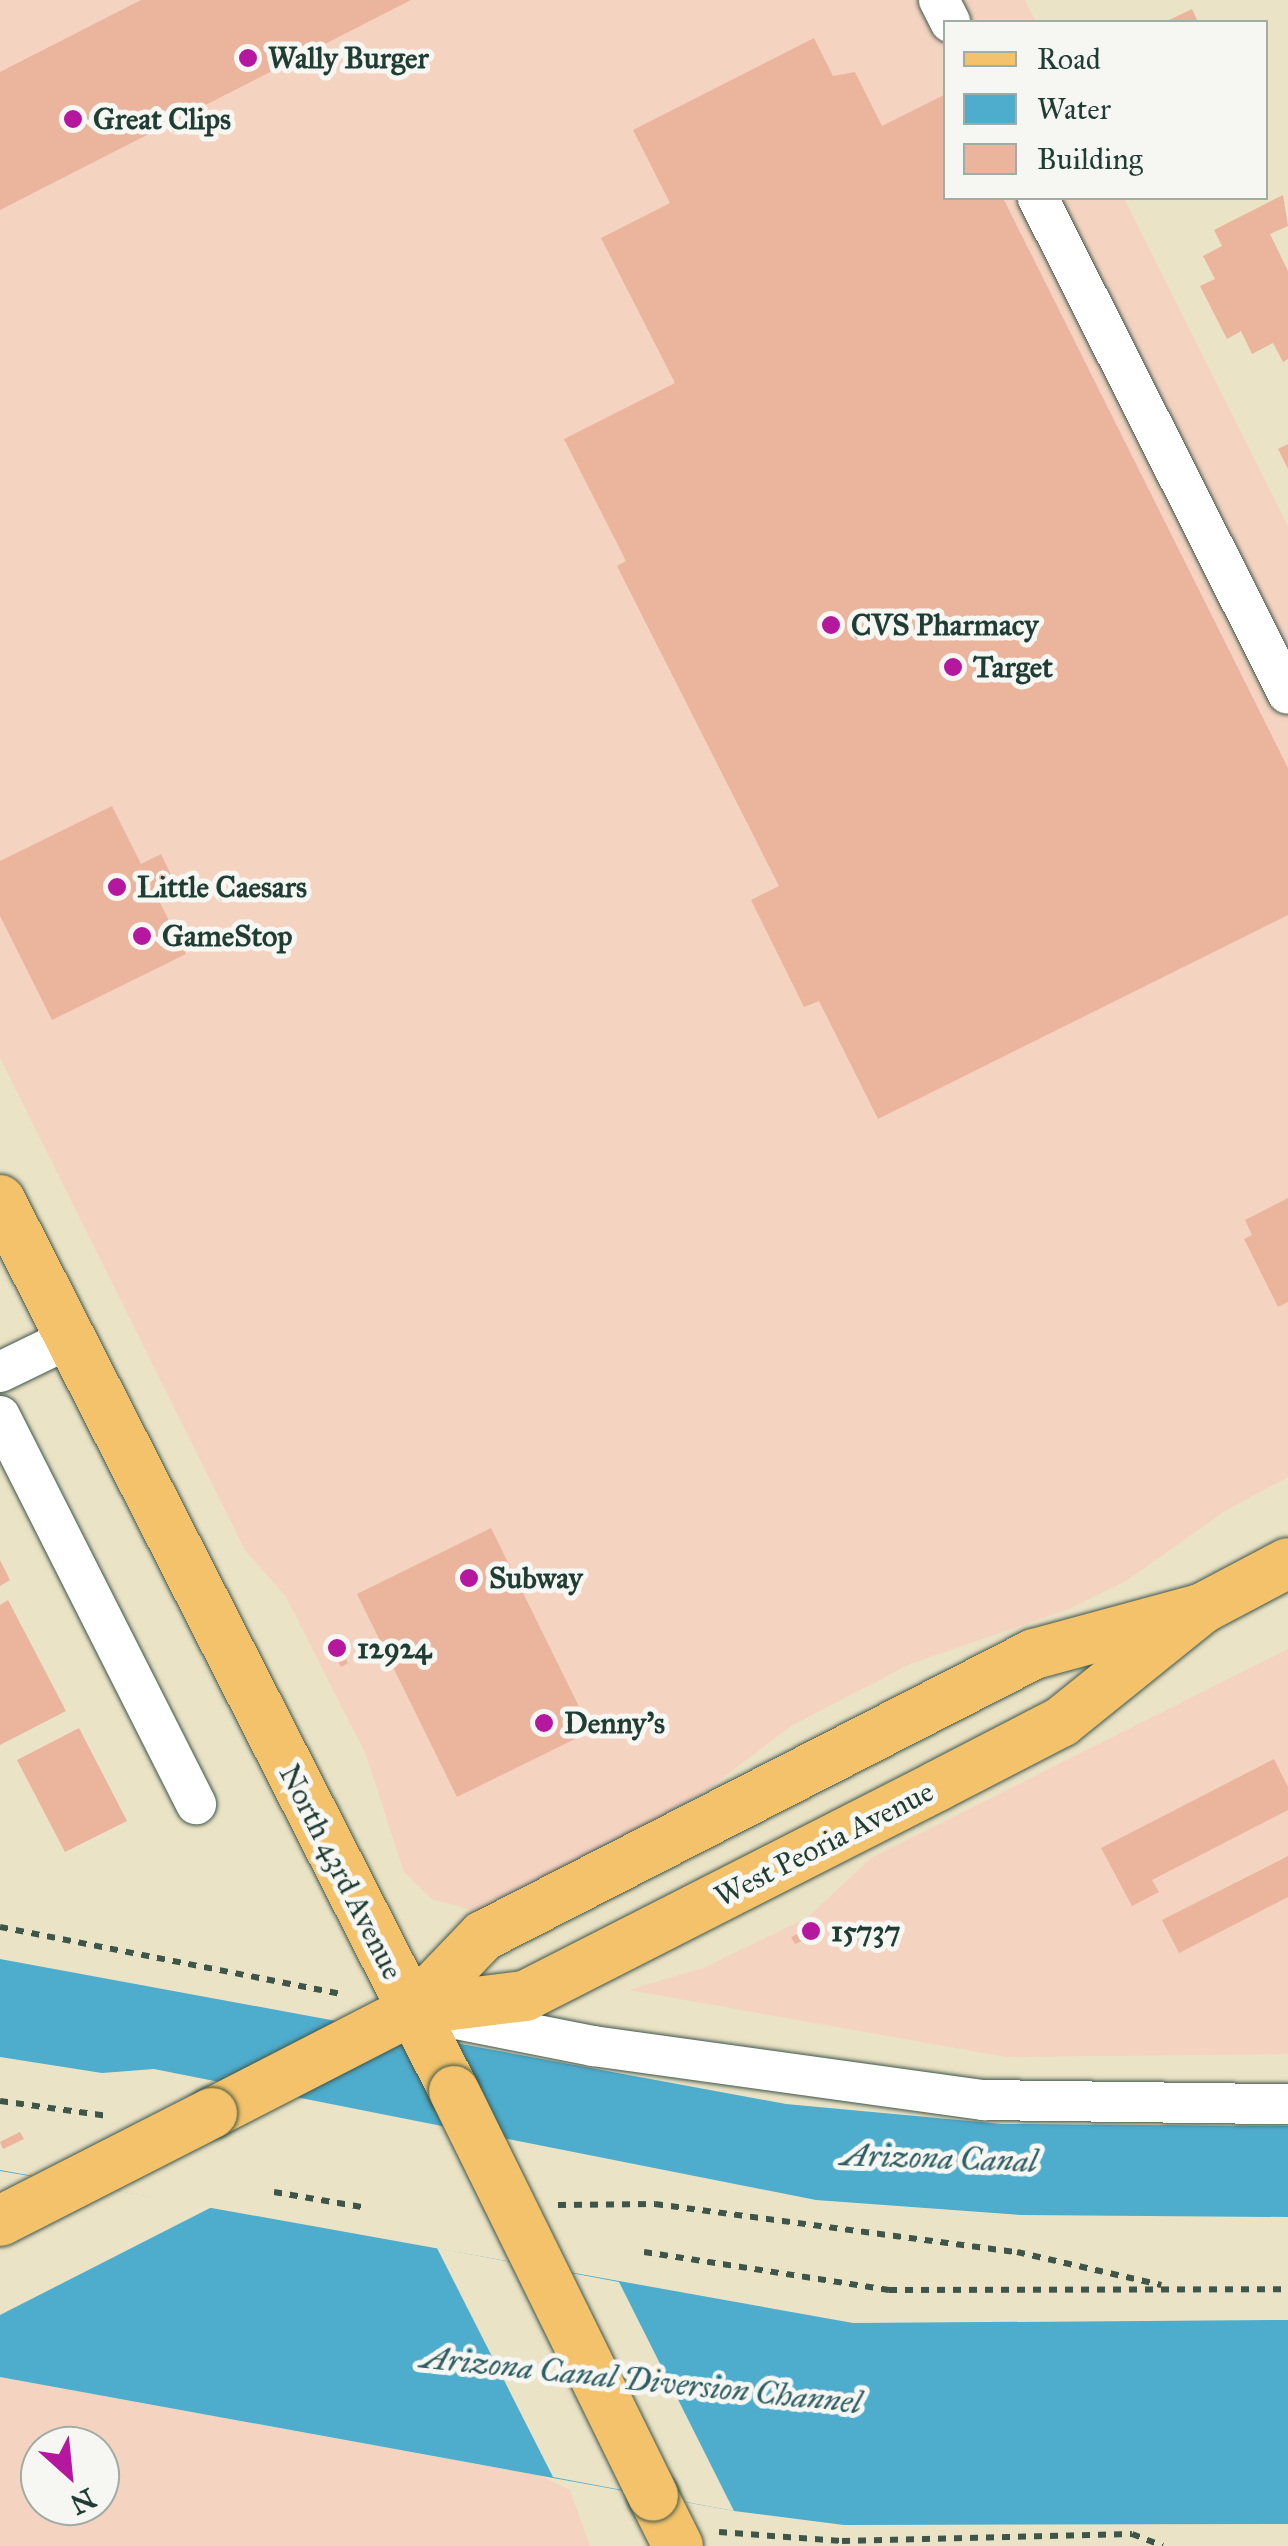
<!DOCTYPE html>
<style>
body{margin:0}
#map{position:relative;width:1288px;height:2546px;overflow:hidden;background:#ebe3c6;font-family:"IM FELL Great Primer",serif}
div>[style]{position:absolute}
.built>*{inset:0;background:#f5d3c1}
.water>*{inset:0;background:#4eaccd}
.pier>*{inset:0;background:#ebe3c6}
.building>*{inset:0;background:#eab59c}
.path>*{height:6px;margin-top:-3px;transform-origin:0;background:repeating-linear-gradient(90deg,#3e564a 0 8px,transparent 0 16px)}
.roads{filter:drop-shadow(0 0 2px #3e564a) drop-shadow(0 0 2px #3e564a)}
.minor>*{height:40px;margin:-20px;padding:0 20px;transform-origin:20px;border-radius:20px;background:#fff}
.major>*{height:50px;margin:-25px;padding:0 25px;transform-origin:25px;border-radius:25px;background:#f3c26a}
.bridges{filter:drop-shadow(0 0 2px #3e564a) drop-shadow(0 0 2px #3e564a)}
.major-bridge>*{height:50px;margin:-25px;padding:0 25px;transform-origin:25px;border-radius:25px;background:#f3c26a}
.dots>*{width:28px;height:28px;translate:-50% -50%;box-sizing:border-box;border:5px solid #f6f6f2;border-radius:50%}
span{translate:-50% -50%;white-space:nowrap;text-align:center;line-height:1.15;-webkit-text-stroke:10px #f6f6f2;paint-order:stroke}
.poi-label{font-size:30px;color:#1f3d34;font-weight:700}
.left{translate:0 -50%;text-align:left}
.street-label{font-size:30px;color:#1f3d34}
.water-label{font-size:32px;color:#2d5e62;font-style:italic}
.legend{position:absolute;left:943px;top:20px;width:325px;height:180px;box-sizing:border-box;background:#f6f6f2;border:2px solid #a0aca6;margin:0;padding:12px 18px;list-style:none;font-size:30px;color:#1f3d34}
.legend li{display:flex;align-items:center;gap:20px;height:50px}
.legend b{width:50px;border:2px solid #a0aca6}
.north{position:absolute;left:20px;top:2426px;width:100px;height:100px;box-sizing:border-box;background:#f6f6f2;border:2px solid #a0aca6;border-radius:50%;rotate:153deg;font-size:28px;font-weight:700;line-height:40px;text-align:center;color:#1f3d34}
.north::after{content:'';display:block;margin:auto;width:35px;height:45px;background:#b5179e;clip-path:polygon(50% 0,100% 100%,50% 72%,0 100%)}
</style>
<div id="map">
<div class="built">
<div style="clip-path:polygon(0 0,1025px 0,1036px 22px,946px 22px,946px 198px,1124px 198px,1288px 526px,1288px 1477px,1225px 1511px,1126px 1581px,1069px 1609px,910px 1664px,791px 1726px,697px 1797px,495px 1907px,472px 1910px,432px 1899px,404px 1872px,366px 1755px,286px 1597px,245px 1550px,0 1058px)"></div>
<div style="clip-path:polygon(1288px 1649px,1288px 2054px,1006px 2057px,629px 1990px,706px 1967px,808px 1917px,871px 1858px)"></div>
<div style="clip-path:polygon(evenodd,0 2377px,541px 2476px,570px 2490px,590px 2546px,0 2546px,0 2377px,40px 2446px,100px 2446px,100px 2506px,40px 2506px,40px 2446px)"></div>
</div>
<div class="water">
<div style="clip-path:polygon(0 1959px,786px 2104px,1002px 2124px,1288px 2126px,1288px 2217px,1021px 2215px,816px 2200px,154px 2069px,102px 2073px,0 2057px)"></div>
<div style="clip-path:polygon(0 2170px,853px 2323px,1288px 2320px,1288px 2524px,844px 2525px,734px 2511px,0 2377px)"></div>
</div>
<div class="pier">
<div style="clip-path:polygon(0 2171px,212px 2207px,0 2315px)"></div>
<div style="clip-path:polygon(437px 2248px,619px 2282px,734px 2511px,553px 2477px)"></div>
</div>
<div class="building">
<div style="clip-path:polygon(141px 0,411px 0,0 210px,0 72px)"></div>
<div style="clip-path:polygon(1192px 9px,1198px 22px,1165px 22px)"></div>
<div style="clip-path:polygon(814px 38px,833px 76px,855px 72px,882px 126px,946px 94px,946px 198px,1003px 198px,1288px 768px,1288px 915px,878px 1119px,819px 1001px,804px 1007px,751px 900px,779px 886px,617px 566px,626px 561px,564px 439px,675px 383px,601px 238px,670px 203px,633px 130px)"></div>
<div style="clip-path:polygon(1283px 195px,1288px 226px,1270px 234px,1288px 271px,1288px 359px,1283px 362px,1273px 343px,1252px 354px,1241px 331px,1227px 339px,1200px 286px,1215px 279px,1203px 256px,1222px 246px,1214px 230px)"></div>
<div style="clip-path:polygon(1288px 444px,1288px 469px,1278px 449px)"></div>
<div style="clip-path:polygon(112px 806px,141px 864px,161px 854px,175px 883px,155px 893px,186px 954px,52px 1020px,0 916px,0 861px)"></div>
<div style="clip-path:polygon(1288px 1198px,1288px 1302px,1278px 1307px,1244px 1239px,1252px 1235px,1245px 1220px)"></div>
<div style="clip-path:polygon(491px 1528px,591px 1731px,457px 1797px,357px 1594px)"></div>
<div style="clip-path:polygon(0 1560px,10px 1580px,0 1586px)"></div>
<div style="clip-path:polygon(8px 1600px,66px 1711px,0 1745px,0 1605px)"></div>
<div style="clip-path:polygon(338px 1643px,348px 1663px,341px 1667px,331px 1647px)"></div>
<div style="clip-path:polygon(79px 1728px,127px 1821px,65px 1852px,17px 1760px)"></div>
<div style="clip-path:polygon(1274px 1759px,1288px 1787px,1288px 1810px,1152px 1880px,1159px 1892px,1132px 1906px,1101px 1848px)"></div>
<div style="clip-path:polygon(1288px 1856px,1288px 1897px,1179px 1953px,1162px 1920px)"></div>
<div style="clip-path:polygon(814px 1926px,817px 1934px,795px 1944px,791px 1937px)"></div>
<div style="clip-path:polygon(20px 2132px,24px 2139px,3px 2149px,0 2142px)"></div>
</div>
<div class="path">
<div style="left:0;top:1927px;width:349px;rotate:11.1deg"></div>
<div style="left:0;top:2101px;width:109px;rotate:7.9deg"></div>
<div style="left:274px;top:2192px;width:89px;rotate:9.7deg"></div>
<div style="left:558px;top:2205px;width:97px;rotate:-0.6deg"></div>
<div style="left:655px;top:2204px;width:365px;rotate:7.6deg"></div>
<div style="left:1017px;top:2252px;width:148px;rotate:12.9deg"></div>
<div style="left:644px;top:2252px;width:248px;rotate:8.8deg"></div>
<div style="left:889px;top:2290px;width:399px;rotate:-0.1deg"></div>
<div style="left:719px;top:2532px;width:123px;rotate:4.2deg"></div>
<div style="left:842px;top:2541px;width:290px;rotate:-1.4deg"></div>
<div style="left:1132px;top:2534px;width:33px;rotate:21deg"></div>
</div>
<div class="roads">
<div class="minor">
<div style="left:939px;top:0;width:25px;rotate:63deg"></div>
<div style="left:1038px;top:198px;width:555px;rotate:63.25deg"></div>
<div style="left:0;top:1372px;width:78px;rotate:-25.9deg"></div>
<div style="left:0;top:1416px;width:435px;rotate:63.2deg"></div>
<div style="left:436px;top:2015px;width:160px;rotate:11.2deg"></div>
<div style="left:593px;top:2046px;width:395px;rotate:7.9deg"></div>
<div style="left:984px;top:2100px;width:304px;rotate:0.8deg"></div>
</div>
<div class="major">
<div style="left:0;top:1200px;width:1000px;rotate:63deg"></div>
<div style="left:412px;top:2010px;width:114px;rotate:-7.1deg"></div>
<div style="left:525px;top:1996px;width:462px;rotate:-27deg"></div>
<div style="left:937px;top:1786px;width:140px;rotate:-27.3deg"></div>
<div style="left:1061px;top:1722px;width:182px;rotate:-38.8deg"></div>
<div style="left:1203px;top:1608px;width:96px;rotate:-27.9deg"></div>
<div style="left:212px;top:2113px;width:225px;rotate:-27.2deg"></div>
<div style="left:412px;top:2010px;width:103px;rotate:-46.2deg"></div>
<div style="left:483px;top:1936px;width:619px;rotate:-27.1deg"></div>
<div style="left:1034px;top:1654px;width:175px;rotate:-15.2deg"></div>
<div style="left:653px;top:2496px;width:56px;rotate:63.4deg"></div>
</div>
</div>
<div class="bridges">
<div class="major-bridge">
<div style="left:454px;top:2091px;width:451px;rotate:63.8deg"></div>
<div style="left:0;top:2221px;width:238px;rotate:-27deg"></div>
</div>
</div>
<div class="dots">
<div style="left:248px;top:58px;background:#b5179e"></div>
<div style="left:73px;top:119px;background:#b5179e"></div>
<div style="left:831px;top:625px;background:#b5179e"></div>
<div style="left:953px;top:667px;background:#b5179e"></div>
<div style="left:117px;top:887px;background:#b5179e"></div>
<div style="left:142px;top:936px;background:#b5179e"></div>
<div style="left:469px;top:1578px;background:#b5179e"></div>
<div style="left:337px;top:1648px;background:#b5179e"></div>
<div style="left:544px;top:1723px;background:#b5179e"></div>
<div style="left:811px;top:1931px;background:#b5179e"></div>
</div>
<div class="poi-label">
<span class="left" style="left:268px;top:58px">Wally Burger</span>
<span class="left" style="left:93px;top:119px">Great Clips</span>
<span class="left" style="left:851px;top:625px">CVS Pharmacy</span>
<span class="left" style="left:973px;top:667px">Target</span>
<span class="left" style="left:137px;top:887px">Little Caesars</span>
<span class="left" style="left:162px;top:936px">GameStop</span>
<span class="left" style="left:489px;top:1578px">Subway</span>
<span class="left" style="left:357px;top:1648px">12924</span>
<span class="left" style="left:564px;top:1723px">Denny's</span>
<span class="left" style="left:831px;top:1931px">15737</span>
</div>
<div class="street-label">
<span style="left:824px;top:1844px;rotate:-27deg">West Peoria Avenue</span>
<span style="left:341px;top:1872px;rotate:63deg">North 43rd Avenue</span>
</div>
<div class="water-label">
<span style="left:939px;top:2159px;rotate:2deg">Arizona Canal</span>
<span style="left:641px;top:2381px;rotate:6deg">Arizona Canal Diversion Channel</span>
</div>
<ul class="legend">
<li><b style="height:12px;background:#f3c26a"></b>Road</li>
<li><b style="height:28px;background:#4eaccd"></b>Water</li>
<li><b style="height:28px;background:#eab59c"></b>Building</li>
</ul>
<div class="north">N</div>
</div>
